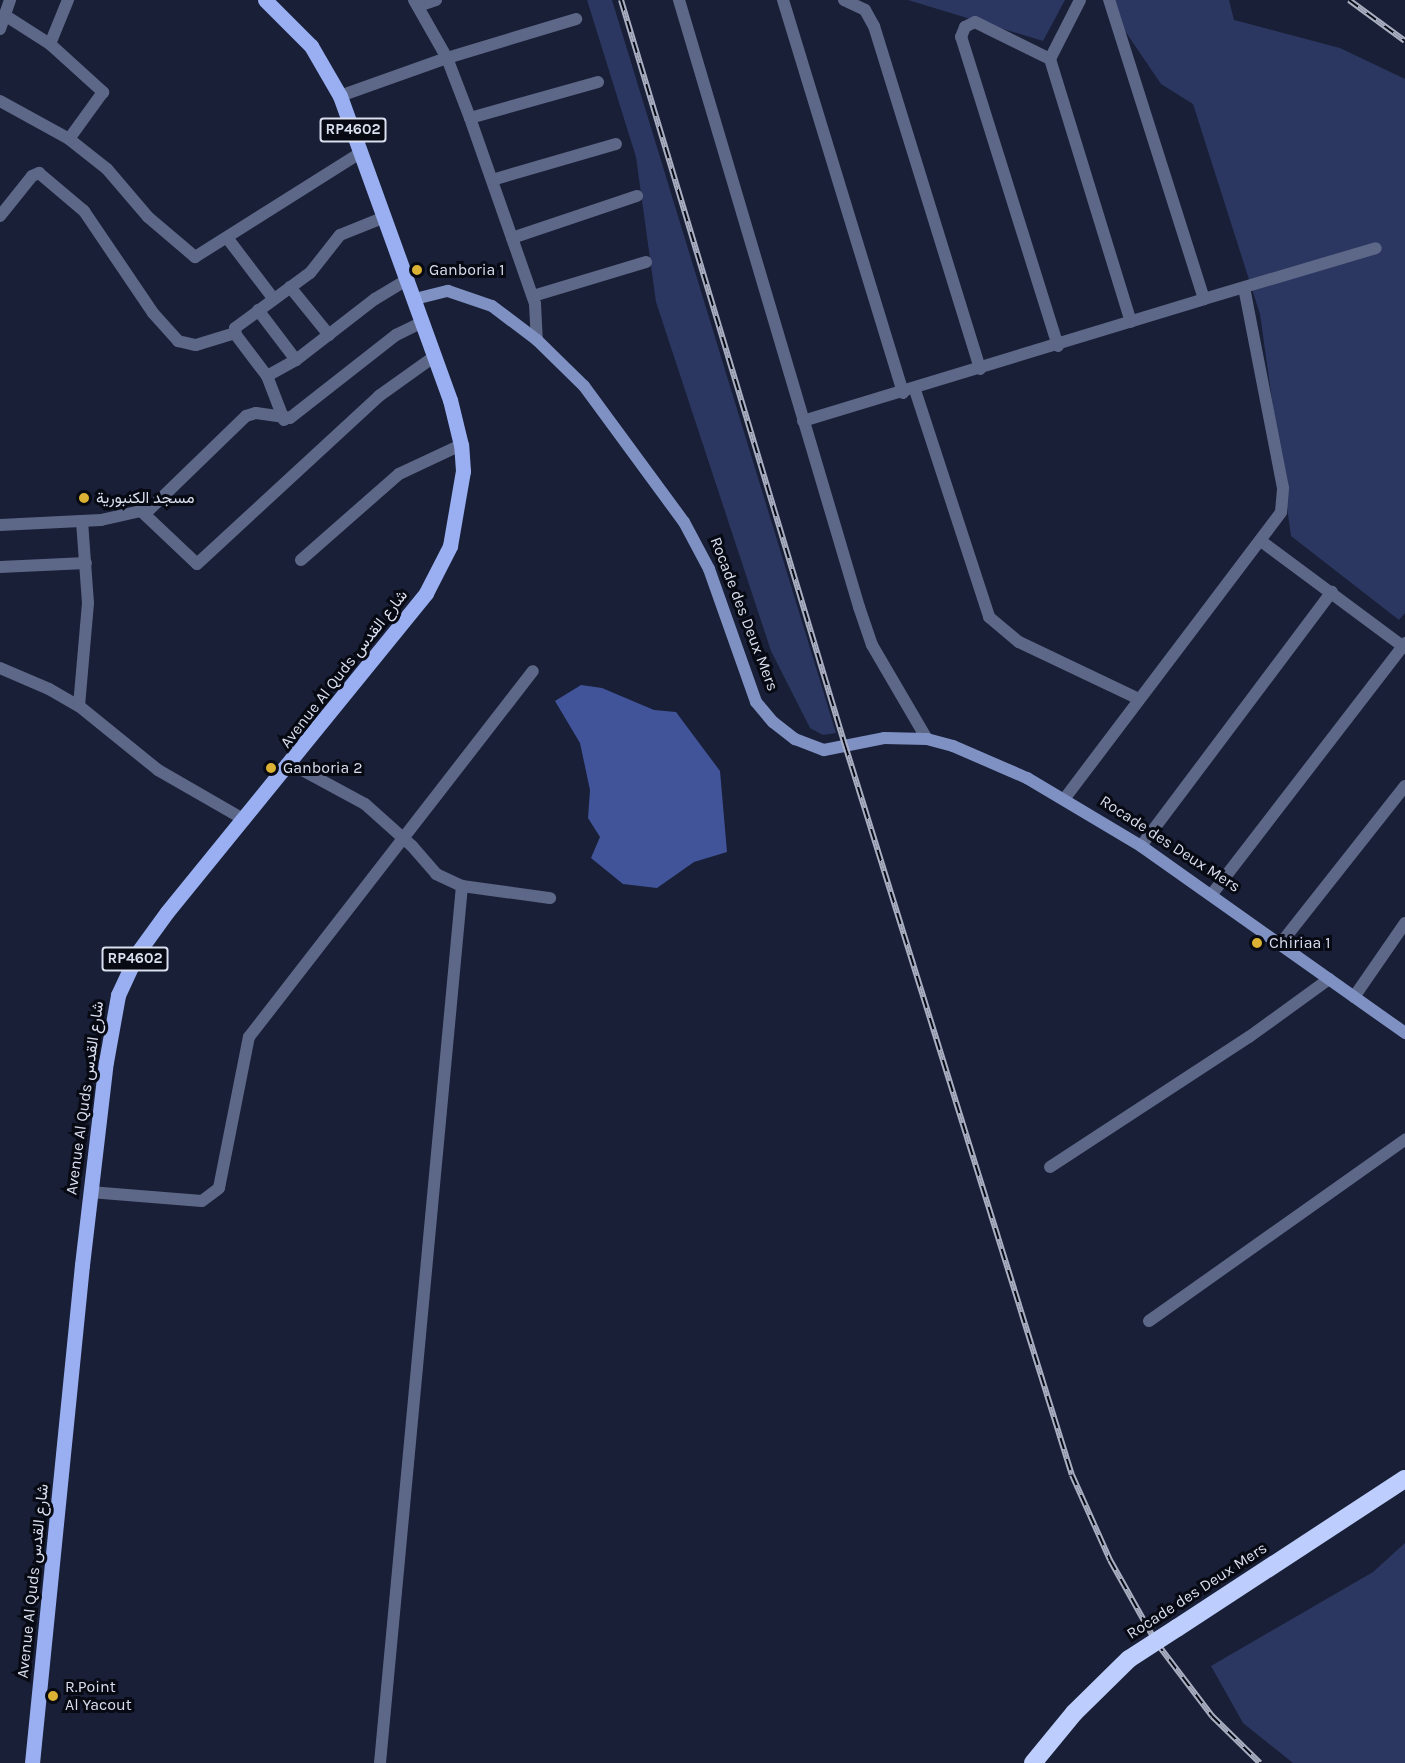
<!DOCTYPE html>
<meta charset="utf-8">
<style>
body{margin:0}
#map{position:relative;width:1405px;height:1763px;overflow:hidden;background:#181f36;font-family:Karla,Vazirmatn,sans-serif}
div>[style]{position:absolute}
.green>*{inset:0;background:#2b3760}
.water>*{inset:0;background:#41549a}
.street>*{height:12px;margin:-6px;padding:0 6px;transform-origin:6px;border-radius:6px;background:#5d6787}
.secondary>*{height:12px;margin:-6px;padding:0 6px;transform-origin:6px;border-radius:6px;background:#7f90c3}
.primary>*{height:15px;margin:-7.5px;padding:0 7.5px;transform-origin:7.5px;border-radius:7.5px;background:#99aff2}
.highway>*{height:18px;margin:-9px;padding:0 9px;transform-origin:9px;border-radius:9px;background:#bdcefe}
.rail>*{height:6px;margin-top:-3px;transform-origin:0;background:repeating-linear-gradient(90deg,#070913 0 11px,#a9afc1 0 22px);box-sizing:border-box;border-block:2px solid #a9afc1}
.highway-bridge>*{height:18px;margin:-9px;padding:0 9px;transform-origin:9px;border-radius:9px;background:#bdcefe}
.dots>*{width:16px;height:16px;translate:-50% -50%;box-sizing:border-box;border:3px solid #070913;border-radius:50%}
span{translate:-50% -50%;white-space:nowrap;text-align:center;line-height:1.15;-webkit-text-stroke:6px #070913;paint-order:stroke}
.shield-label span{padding:2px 4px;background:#070913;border:2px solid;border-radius:4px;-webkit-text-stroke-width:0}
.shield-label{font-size:15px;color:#d9dfef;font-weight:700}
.poi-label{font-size:16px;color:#d9dfef}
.left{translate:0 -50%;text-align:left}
.street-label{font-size:16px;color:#d9dfef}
</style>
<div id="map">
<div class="green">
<div style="clip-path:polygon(587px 0,612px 0,836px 733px,823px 735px,810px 728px,771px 651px,656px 302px,636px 157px)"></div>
<div style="clip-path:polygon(908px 0,1065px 0,1043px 41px)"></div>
<div style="clip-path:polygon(1104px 0,1229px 0,1234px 20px,1340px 48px,1405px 79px,1405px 613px,1399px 620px,1291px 536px,1260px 314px,1193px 104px,1161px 84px)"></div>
<div style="clip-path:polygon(1405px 1543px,1405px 1763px,1293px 1763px,1243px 1723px,1211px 1666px,1373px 1572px)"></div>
</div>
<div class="water">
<div style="clip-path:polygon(581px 685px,602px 688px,654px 710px,676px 712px,720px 771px,727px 852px,694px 862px,657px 888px,623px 884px,591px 858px,600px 837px,588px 818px,590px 790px,580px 743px,555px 701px)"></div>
</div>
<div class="street">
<div style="left:414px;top:0;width:67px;rotate:60.4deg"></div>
<div style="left:447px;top:58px;width:64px;rotate:69deg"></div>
<div style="left:470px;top:118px;width:197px;rotate:70.7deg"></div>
<div style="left:535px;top:304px;width:36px;rotate:87deg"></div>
<div style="left:679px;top:0;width:633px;rotate:73.48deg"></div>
<div style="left:859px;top:607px;width:40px;rotate:71.1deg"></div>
<div style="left:872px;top:645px;width:109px;rotate:59.7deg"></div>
<div style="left:783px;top:0;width:411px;rotate:73deg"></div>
<div style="left:844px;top:0;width:23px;rotate:25deg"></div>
<div style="left:865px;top:10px;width:18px;rotate:61deg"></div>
<div style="left:874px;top:26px;width:359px;rotate:72.8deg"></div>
<div style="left:418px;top:6px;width:19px;rotate:-18deg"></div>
<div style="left:6px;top:16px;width:52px;rotate:32.5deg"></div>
<div style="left:50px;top:44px;width:48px;rotate:-67.8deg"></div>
<div style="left:0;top:29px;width:31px;rotate:-71deg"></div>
<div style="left:50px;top:44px;width:72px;rotate:42.2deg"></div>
<div style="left:103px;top:92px;width:58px;rotate:125.9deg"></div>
<div style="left:69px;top:139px;width:48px;rotate:38.3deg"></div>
<div style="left:107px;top:169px;width:63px;rotate:49.5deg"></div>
<div style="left:148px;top:217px;width:62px;rotate:40.4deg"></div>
<div style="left:195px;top:257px;width:197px;rotate:-32.2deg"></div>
<div style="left:1050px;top:59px;width:275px;rotate:72.9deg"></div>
<div style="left:340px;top:96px;width:114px;rotate:-19.6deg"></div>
<div style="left:447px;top:58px;width:135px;rotate:-16.8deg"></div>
<div style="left:0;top:101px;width:79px;rotate:28.8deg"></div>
<div style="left:470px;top:118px;width:133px;rotate:-15.7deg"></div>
<div style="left:492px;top:180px;width:129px;rotate:-16.2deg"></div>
<div style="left:0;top:216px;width:51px;rotate:-51.3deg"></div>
<div style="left:32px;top:176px;width:8px;rotate:-23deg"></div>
<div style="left:39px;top:173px;width:59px;rotate:40.2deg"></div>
<div style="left:84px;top:211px;width:123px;rotate:55.9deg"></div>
<div style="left:153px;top:313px;width:38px;rotate:48deg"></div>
<div style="left:178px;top:341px;width:18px;rotate:13deg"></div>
<div style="left:196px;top:345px;width:41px;rotate:-17.1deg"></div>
<div style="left:512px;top:238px;width:132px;rotate:-18.6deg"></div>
<div style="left:228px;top:239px;width:74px;rotate:52.7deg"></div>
<div style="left:290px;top:287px;width:62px;rotate:50.9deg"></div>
<div style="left:533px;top:296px;width:118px;rotate:-16.7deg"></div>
<div style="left:1204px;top:299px;width:179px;rotate:-16.5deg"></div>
<div style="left:258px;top:310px;width:63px;rotate:52.8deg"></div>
<div style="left:1058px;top:346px;width:324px;rotate:-107.4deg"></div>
<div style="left:961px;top:37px;width:11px;rotate:-68deg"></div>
<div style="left:965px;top:27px;width:11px;rotate:-27deg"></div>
<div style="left:975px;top:22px;width:84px;rotate:26.3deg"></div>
<div style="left:1050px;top:59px;width:66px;rotate:-63deg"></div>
<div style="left:267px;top:376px;width:33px;rotate:-29deg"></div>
<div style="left:296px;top:360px;width:100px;rotate:-37.7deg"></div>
<div style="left:375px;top:299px;width:39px;rotate:-31deg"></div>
<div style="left:915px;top:390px;width:239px;rotate:71.9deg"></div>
<div style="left:989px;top:617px;width:39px;rotate:40deg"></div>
<div style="left:1019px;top:642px;width:133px;rotate:25.4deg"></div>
<div style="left:284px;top:420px;width:47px;rotate:-111.1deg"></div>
<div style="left:267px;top:376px;width:51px;rotate:-127.1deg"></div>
<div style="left:236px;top:335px;width:7px;rotate:-98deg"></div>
<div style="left:235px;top:328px;width:93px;rotate:-36.3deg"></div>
<div style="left:310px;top:273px;width:48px;rotate:-51.7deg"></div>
<div style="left:340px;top:235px;width:48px;rotate:-21.8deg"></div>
<div style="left:803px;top:421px;width:419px;rotate:-16.9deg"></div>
<div style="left:1204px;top:299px;width:314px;rotate:-107.6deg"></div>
<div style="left:141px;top:511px;width:77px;rotate:43.4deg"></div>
<div style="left:197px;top:564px;width:248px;rotate:-42.7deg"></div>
<div style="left:379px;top:396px;width:69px;rotate:-35.5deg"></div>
<div style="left:0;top:525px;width:101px;rotate:-2.8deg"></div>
<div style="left:101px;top:520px;width:50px;rotate:-12.7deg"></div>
<div style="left:150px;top:509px;width:134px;rotate:-44.1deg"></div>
<div style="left:246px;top:416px;width:10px;rotate:-17deg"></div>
<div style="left:256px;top:413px;width:34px;rotate:8deg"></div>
<div style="left:290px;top:418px;width:135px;rotate:-38.1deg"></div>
<div style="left:396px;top:335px;width:30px;rotate:-26deg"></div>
<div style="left:1261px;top:541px;width:179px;rotate:36.6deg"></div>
<div style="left:301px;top:560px;width:130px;rotate:-41.3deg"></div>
<div style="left:399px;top:474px;width:68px;rotate:-25.1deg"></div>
<div style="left:0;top:567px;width:86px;rotate:-2.7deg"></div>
<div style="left:0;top:668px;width:53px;rotate:23.2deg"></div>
<div style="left:49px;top:689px;width:34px;rotate:30deg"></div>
<div style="left:79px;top:706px;width:102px;rotate:39deg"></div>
<div style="left:158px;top:770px;width:100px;rotate:29.9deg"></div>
<div style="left:79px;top:706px;width:103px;rotate:-85deg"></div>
<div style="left:88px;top:603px;width:82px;rotate:-94.2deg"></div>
<div style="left:291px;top:764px;width:84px;rotate:28.4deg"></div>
<div style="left:365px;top:804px;width:63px;rotate:41.8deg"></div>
<div style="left:412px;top:846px;width:37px;rotate:49deg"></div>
<div style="left:436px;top:874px;width:29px;rotate:25deg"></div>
<div style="left:462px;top:886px;width:89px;rotate:7.8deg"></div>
<div style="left:1065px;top:798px;width:358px;rotate:-52.9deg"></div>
<div style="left:1281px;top:512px;width:24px;rotate:-85deg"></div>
<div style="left:1283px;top:488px;width:204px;rotate:-101deg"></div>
<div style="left:1141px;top:846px;width:318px;rotate:-53.1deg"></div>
<div style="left:1212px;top:894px;width:317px;rotate:-52.4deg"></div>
<div style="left:1281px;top:943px;width:200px;rotate:-51.7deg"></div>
<div style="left:1354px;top:997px;width:90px;rotate:-55.4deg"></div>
<div style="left:1050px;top:1167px;width:238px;rotate:-33.2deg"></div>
<div style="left:1249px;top:1037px;width:99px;rotate:-35.9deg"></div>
<div style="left:90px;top:1192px;width:112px;rotate:4.6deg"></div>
<div style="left:202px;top:1201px;width:21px;rotate:-37deg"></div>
<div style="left:219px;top:1188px;width:154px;rotate:-78.8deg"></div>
<div style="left:249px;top:1037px;width:463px;rotate:-52.2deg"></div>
<div style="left:1149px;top:1321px;width:314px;rotate:-35.3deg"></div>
<div style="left:380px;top:1763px;width:881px;rotate:-84.66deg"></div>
</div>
<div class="secondary">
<div style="left:415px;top:299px;width:34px;rotate:-14deg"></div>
<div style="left:448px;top:291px;width:46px;rotate:18.8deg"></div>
<div style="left:492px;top:306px;width:56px;rotate:37.1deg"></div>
<div style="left:537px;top:340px;width:66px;rotate:44.4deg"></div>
<div style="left:584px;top:386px;width:169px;rotate:53.7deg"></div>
<div style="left:684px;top:522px;width:53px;rotate:62deg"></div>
<div style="left:709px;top:569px;width:141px;rotate:70.5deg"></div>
<div style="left:756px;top:702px;width:26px;rotate:50deg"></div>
<div style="left:773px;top:722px;width:28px;rotate:38deg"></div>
<div style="left:795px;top:739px;width:31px;rotate:21deg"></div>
<div style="left:824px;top:750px;width:61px;rotate:-11.3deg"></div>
<div style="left:884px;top:738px;width:43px;rotate:1.3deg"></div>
<div style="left:927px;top:739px;width:27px;rotate:15deg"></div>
<div style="left:953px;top:746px;width:81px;rotate:23.4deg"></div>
<div style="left:1027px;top:778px;width:133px;rotate:30.8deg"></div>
<div style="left:1141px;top:846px;width:324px;rotate:35.3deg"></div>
</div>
<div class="primary">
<div style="left:32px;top:1763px;width:501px;rotate:-84.27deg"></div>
<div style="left:82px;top:1265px;width:204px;rotate:-83.3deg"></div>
<div style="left:106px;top:1062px;width:68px;rotate:-79.8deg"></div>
<div style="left:118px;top:995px;width:47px;rotate:-65.1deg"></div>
<div style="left:138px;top:952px;width:49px;rotate:-54.1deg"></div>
<div style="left:167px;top:912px;width:411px;rotate:-50.9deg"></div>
<div style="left:426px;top:593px;width:53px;rotate:-62.9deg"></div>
<div style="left:450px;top:546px;width:76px;rotate:-80.2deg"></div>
<div style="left:463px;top:471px;width:26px;rotate:-94deg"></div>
<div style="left:461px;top:445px;width:46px;rotate:-103.7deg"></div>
<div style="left:450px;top:400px;width:323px;rotate:-109.9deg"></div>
<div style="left:340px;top:96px;width:58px;rotate:-120.1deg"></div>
<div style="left:311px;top:46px;width:65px;rotate:-135deg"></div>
</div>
<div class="highway">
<div style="left:1177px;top:1628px;width:272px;rotate:-33.2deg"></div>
<div style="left:1033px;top:1763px;width:65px;rotate:-50.6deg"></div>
<div style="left:1074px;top:1713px;width:77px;rotate:-44.5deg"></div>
</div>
<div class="rail">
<div style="left:621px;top:0;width:778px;rotate:73.27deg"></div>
<div style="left:845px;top:745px;width:764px;rotate:72.73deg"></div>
<div style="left:1072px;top:1475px;width:93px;rotate:65.9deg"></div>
<div style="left:1110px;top:1560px;width:94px;rotate:60.7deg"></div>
<div style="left:1156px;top:1642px;width:93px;rotate:52.9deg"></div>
<div style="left:1212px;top:1716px;width:67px;rotate:44.4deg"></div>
<div style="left:1349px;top:0;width:69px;rotate:36.2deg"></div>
</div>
<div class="highway-bridge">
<div style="left:1129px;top:1659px;width:57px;rotate:-32.9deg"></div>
</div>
<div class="dots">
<div style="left:417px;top:270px;background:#dbb233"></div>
<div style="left:84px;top:498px;background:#dbb233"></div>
<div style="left:271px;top:768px;background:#dbb233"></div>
<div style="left:1257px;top:943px;background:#dbb233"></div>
<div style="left:53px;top:1696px;background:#dbb233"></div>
</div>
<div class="shield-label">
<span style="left:353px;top:130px">RP4602</span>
<span style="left:135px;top:959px">RP4602</span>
</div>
<div class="poi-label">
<span class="left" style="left:429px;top:270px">Ganboria 1</span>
<span class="left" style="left:96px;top:498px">مسجد الكنبورية</span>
<span class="left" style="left:283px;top:768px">Ganboria 2</span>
<span class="left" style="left:1269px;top:943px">Chiriaa 1</span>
<span class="left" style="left:65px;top:1696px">R.Point<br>Al Yacout</span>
</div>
<div class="street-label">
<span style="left:744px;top:614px;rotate:69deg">Rocade des Deux Mers</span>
<span style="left:344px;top:669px;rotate:-52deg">Avenue Al Quds شارع القدس</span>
<span style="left:1170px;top:844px;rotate:33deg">Rocade des Deux Mers</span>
<span style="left:85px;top:1098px;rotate:-82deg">Avenue Al Quds شارع القدس</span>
<span style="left:33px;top:1581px;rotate:-84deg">Avenue Al Quds شارع القدس</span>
<span style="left:1197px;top:1591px;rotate:-33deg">Rocade des Deux Mers</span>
</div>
</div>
